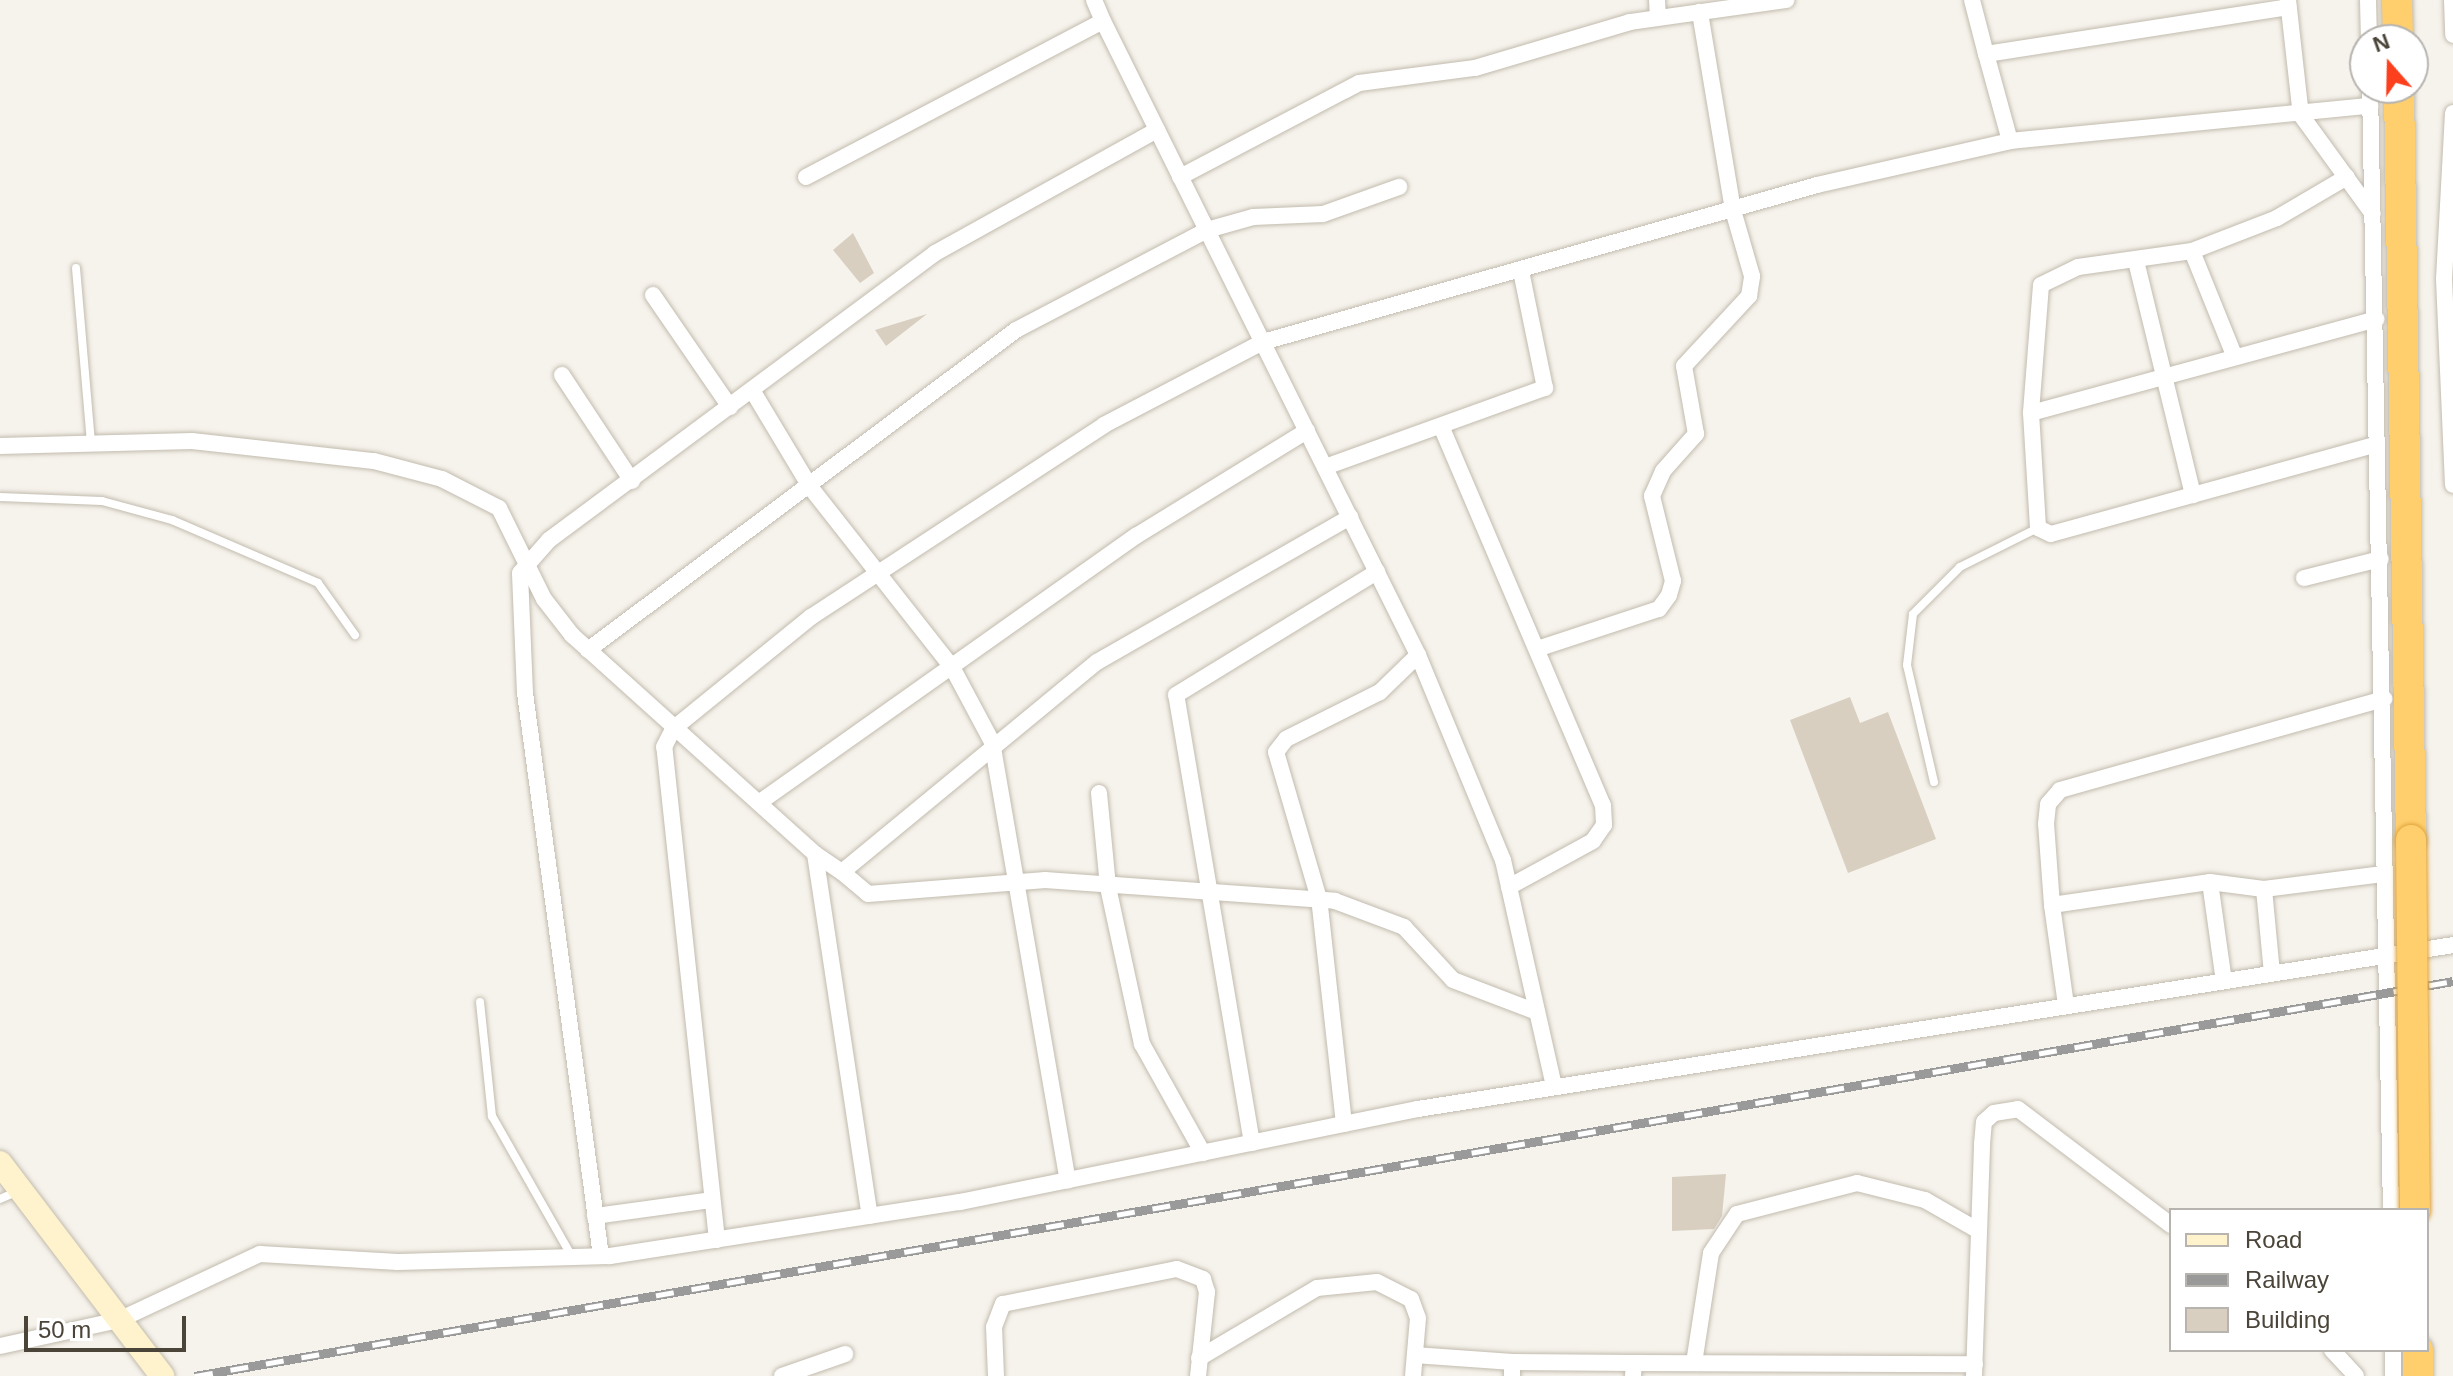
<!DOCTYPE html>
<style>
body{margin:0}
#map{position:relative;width:2453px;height:1376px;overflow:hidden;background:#f6f3ec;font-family:Helvetica,sans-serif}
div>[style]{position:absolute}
.building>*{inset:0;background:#d8cfc1}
.roads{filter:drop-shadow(0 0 2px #c2bbae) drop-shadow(0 0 2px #c2bbae)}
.lane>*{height:8px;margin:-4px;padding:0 4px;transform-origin:4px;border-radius:4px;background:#fff}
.street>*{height:16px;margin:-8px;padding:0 8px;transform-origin:8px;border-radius:8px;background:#fff}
.secondary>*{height:24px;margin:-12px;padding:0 12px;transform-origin:12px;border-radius:12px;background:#fff3cd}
.highway>*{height:30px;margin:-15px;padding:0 15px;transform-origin:15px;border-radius:15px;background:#ffcf6e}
.rail>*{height:9px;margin-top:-4.5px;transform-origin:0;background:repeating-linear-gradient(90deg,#fff 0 18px,#9a9a9a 0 36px);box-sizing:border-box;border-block:2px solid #9a9a9a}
.bridges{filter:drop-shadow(0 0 2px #e0a43c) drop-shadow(0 0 2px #e0a43c)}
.highway-bridge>*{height:30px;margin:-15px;padding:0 15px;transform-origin:15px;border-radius:15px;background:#ffcf6e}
span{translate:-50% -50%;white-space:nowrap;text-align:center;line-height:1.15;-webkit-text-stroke:6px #fff;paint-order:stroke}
.legend{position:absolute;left:2169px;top:1208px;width:260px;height:144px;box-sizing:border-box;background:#fff;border:2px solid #b7b4b0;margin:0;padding:10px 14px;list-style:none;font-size:24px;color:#4b4439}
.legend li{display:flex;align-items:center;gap:16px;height:40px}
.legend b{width:40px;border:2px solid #b7b4b0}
.north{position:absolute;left:2349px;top:24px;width:80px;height:80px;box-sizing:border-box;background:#fff;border:2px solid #b7b4b0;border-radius:50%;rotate:340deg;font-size:22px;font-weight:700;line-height:32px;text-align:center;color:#4b4439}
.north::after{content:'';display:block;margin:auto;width:28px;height:36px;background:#fc3f1d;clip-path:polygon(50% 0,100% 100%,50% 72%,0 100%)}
.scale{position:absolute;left:24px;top:1316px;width:162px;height:36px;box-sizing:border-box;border:4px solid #4b4439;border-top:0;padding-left:10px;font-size:24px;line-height:28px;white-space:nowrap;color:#4b4439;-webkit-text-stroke:6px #fff;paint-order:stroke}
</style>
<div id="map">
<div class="building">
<div style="clip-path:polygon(853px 233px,874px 273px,860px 283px,833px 250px)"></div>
<div style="clip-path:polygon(927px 314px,886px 346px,875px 330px)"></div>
<div style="clip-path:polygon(1850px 697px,1860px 723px,1888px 712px,1936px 839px,1848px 873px,1790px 720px)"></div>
<div style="clip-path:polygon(1726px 1174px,1722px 1216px,1714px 1229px,1672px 1231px,1672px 1177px)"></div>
</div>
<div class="roads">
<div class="lane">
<div style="left:76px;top:268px;width:175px;rotate:85.1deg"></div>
<div style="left:0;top:497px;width:102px;rotate:2.2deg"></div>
<div style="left:102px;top:501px;width:73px;rotate:15.2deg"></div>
<div style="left:172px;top:520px;width:159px;rotate:23.3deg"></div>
<div style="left:318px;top:583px;width:64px;rotate:54.6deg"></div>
<div style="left:1934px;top:782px;width:120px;rotate:-103deg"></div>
<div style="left:1907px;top:665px;width:51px;rotate:-83.3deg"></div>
<div style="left:1913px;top:614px;width:66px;rotate:-45deg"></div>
<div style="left:1960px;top:567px;width:87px;rotate:-26.6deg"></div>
<div style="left:480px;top:1002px;width:115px;rotate:84deg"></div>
<div style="left:492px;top:1116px;width:162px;rotate:60.4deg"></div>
<div style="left:0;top:1199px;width:20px;rotate:-24deg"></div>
</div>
<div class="street">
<div style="left:1094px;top:0;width:23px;rotate:67deg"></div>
<div style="left:1657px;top:0;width:17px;rotate:87deg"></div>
<div style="left:1972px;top:0;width:56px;rotate:75.5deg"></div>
<div style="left:2288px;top:0;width:116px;rotate:83.6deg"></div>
<div style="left:2301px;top:115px;width:122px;rotate:54deg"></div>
<div style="left:2368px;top:0;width:40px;rotate:88.6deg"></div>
<div style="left:2452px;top:0;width:35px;rotate:88deg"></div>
<div style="left:2370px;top:88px;width:1122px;rotate:88.93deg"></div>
<div style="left:2453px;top:113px;width:166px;rotate:93.1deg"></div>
<div style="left:2444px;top:279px;width:206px;rotate:87.5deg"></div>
<div style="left:2010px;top:141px;width:90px;rotate:-105.4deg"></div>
<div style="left:1986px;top:54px;width:306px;rotate:-8.8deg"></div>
<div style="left:806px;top:177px;width:335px;rotate:-27.7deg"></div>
<div style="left:1103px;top:21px;width:708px;rotate:63.58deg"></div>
<div style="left:1418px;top:655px;width:222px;rotate:67.5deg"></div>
<div style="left:1503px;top:860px;width:232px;rotate:77.3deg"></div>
<div style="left:1180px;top:177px;width:202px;rotate:-27.7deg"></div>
<div style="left:1359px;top:83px;width:117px;rotate:-7.4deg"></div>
<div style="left:1475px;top:68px;width:162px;rotate:-16.5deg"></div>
<div style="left:1630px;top:22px;width:158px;rotate:-8deg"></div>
<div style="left:2192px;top:251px;width:115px;rotate:172deg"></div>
<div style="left:2078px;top:267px;width:41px;rotate:154.1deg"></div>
<div style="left:2041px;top:285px;width:128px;rotate:94.5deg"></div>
<div style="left:2031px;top:413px;width:115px;rotate:86.5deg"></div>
<div style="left:2038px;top:528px;width:14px;rotate:25deg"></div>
<div style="left:2051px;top:534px;width:336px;rotate:-15.4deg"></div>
<div style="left:2136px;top:261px;width:241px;rotate:76.3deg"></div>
<div style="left:653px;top:295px;width:136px;rotate:55.5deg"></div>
<div style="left:2234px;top:355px;width:112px;rotate:-112deg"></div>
<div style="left:2192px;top:251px;width:91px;rotate:-21.2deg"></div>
<div style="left:2277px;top:218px;width:81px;rotate:-30.4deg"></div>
<div style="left:562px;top:375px;width:127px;rotate:56.6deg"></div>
<div style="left:752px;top:390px;width:114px;rotate:59deg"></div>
<div style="left:811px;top:488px;width:228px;rotate:51.8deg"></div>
<div style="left:952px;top:667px;width:85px;rotate:61.9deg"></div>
<div style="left:992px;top:742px;width:445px;rotate:80.2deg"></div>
<div style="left:2031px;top:413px;width:358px;rotate:-15.2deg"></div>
<div style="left:1441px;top:426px;width:412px;rotate:66.9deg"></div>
<div style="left:1603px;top:805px;width:20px;rotate:87deg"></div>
<div style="left:1604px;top:825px;width:19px;rotate:125deg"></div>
<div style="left:1593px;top:841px;width:96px;rotate:151.3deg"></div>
<div style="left:0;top:446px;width:192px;rotate:-1.5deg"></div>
<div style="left:192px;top:441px;width:183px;rotate:6.3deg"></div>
<div style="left:374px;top:461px;width:70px;rotate:14.8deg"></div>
<div style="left:442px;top:479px;width:64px;rotate:27deg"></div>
<div style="left:499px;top:508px;width:102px;rotate:63.7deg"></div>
<div style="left:544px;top:599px;width:46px;rotate:52.1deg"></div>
<div style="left:572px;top:635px;width:327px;rotate:42deg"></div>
<div style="left:815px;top:854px;width:366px;rotate:81.4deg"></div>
<div style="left:1325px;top:467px;width:234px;rotate:-19.8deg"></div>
<div style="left:1545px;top:388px;width:119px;rotate:-101.6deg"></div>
<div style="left:2304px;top:578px;width:79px;rotate:-13.9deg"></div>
<div style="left:1537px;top:649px;width:128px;rotate:-18.2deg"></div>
<div style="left:1659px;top:609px;width:17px;rotate:-54deg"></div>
<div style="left:1669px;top:595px;width:15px;rotate:-74deg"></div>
<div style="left:1673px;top:581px;width:88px;rotate:-103.9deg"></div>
<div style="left:1652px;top:496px;width:27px;rotate:-66deg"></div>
<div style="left:1663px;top:471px;width:50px;rotate:-48.3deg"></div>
<div style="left:1696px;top:434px;width:69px;rotate:-100deg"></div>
<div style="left:1684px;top:366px;width:96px;rotate:-47.1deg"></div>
<div style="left:1749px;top:296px;width:20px;rotate:-81deg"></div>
<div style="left:1752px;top:276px;width:69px;rotate:-106.1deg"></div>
<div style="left:1733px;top:210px;width:201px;rotate:-99.5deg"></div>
<div style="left:588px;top:650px;width:534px;rotate:-36.78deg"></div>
<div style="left:1016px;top:330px;width:216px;rotate:-27.6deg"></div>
<div style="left:1207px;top:230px;width:48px;rotate:-15.8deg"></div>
<div style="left:1253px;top:217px;width:70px;rotate:-2.5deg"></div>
<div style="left:1323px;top:214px;width:81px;rotate:-19.6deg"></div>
<div style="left:1099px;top:793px;width:94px;rotate:84.5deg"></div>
<div style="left:1108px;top:887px;width:161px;rotate:77.8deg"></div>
<div style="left:1142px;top:1044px;width:125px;rotate:60.8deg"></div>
<div style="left:760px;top:802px;width:461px;rotate:-35.3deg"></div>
<div style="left:1136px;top:536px;width:201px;rotate:-31.6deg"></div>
<div style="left:815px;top:854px;width:32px;rotate:34deg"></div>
<div style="left:842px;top:872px;width:330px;rotate:-39.5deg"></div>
<div style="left:1097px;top:662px;width:292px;rotate:-29.8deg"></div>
<div style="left:842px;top:872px;width:34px;rotate:40deg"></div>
<div style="left:868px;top:894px;width:178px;rotate:-4.5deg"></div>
<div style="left:1045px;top:880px;width:291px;rotate:4.1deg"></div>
<div style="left:1335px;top:901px;width:74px;rotate:20.6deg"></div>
<div style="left:1404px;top:927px;width:72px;rotate:47.2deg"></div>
<div style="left:1453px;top:980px;width:90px;rotate:20.9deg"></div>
<div style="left:2210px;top:882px;width:100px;rotate:82deg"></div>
<div style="left:2264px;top:889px;width:84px;rotate:84.6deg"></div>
<div style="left:2052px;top:905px;width:81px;rotate:-94.2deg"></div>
<div style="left:2046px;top:824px;width:20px;rotate:-84deg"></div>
<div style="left:2048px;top:804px;width:18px;rotate:-49deg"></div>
<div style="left:2060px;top:790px;width:337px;rotate:-15.7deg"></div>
<div style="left:2066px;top:1005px;width:101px;rotate:-98deg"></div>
<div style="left:2052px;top:905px;width:160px;rotate:-8.3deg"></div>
<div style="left:2210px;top:882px;width:54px;rotate:7.4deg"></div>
<div style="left:2264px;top:889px;width:120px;rotate:-7.2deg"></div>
<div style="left:1344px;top:1124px;width:226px;rotate:-96.3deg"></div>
<div style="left:1319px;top:899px;width:153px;rotate:-106.3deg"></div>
<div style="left:1276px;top:752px;width:16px;rotate:-52deg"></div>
<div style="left:1286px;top:739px;width:105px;rotate:-26.6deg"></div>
<div style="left:1380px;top:692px;width:53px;rotate:-44.2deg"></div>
<div style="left:1252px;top:1143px;width:454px;rotate:-99.6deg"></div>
<div style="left:1176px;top:695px;width:236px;rotate:-31.5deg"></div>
<div style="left:595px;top:1216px;width:118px;rotate:-7.8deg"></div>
<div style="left:717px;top:1240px;width:496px;rotate:-96.1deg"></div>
<div style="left:664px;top:747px;width:20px;rotate:-63deg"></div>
<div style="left:673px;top:729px;width:178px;rotate:-39.1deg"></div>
<div style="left:811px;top:617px;width:350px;rotate:-33.2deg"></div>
<div style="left:1104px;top:425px;width:179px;rotate:-27.6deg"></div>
<div style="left:1263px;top:342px;width:576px;rotate:-15.82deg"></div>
<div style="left:1817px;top:185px;width:198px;rotate:-12.8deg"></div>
<div style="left:2010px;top:141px;width:362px;rotate:-5.6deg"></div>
<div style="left:601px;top:1256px;width:568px;rotate:-97.69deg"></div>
<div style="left:525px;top:693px;width:120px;rotate:-92.4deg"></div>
<div style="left:520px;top:573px;width:44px;rotate:-48.7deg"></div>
<div style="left:549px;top:540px;width:481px;rotate:-36.6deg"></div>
<div style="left:935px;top:253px;width:254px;rotate:-29deg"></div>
<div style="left:0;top:1346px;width:122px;rotate:-12.3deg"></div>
<div style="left:119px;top:1320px;width:156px;rotate:-25.1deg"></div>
<div style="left:260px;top:1254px;width:138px;rotate:3.3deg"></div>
<div style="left:398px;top:1262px;width:212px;rotate:-1.6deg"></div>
<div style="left:610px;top:1256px;width:354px;rotate:-8.8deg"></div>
<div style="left:960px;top:1202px;width:467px;rotate:-11.5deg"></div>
<div style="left:1418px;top:1109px;width:1048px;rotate:-9deg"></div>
<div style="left:2332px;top:1350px;width:35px;rotate:47deg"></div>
<div style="left:2393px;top:1350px;width:26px;rotate:90deg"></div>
<div style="left:1415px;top:1355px;width:97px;rotate:4.1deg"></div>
<div style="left:1199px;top:1358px;width:137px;rotate:-30.7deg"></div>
<div style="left:1317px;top:1288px;width:60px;rotate:-5.7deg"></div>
<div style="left:1377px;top:1282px;width:38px;rotate:27deg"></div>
<div style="left:1411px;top:1299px;width:20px;rotate:70deg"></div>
<div style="left:1418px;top:1318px;width:58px;rotate:94.9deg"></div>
<div style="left:1694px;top:1363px;width:111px;rotate:-81.2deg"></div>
<div style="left:1711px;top:1253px;width:47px;rotate:-56.3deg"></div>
<div style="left:1737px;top:1214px;width:124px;rotate:-14.5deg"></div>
<div style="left:1857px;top:1183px;width:70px;rotate:14deg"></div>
<div style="left:1925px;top:1200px;width:62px;rotate:29.9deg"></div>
<div style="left:782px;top:1376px;width:67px;rotate:-19.2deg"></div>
<div style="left:996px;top:1376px;width:49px;rotate:-92.3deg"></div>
<div style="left:994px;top:1327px;width:25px;rotate:-69deg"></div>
<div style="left:1003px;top:1304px;width:177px;rotate:-11.4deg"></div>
<div style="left:1177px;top:1269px;width:28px;rotate:21deg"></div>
<div style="left:1203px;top:1279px;width:14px;rotate:73deg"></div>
<div style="left:1207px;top:1292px;width:84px;rotate:96.1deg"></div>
<div style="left:1512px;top:1376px;width:14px;rotate:-90deg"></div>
<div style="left:1512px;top:1362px;width:122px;rotate:0.5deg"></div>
<div style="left:1633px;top:1376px;width:13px;rotate:-86deg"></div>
<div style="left:1634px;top:1363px;width:341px;rotate:0.2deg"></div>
<div style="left:1974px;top:1376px;width:232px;rotate:-88deg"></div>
<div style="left:1982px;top:1144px;width:22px;rotate:-85deg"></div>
<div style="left:1984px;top:1122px;width:13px;rotate:-42deg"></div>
<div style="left:1994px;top:1113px;width:24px;rotate:-9deg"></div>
<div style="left:2018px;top:1109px;width:192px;rotate:37.2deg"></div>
</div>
<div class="secondary">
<div style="left:0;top:1163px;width:268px;rotate:52.7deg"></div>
</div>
<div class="highway">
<div style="left:2397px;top:0;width:40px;rotate:88.6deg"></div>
<div style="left:2399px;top:88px;width:752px;rotate:89.09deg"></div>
<div style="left:2418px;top:1350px;width:26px;rotate:90deg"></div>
</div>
</div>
<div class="rail">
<div style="left:195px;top:1376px;width:2292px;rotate:-9.92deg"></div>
</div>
<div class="bridges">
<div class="highway-bridge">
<div style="left:2411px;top:840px;width:370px;rotate:89.4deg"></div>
</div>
</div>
<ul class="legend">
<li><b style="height:10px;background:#fff3cd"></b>Road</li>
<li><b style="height:10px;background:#9a9a9a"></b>Railway</li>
<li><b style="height:22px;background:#d8cfc1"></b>Building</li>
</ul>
<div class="north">N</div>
<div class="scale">50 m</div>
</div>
